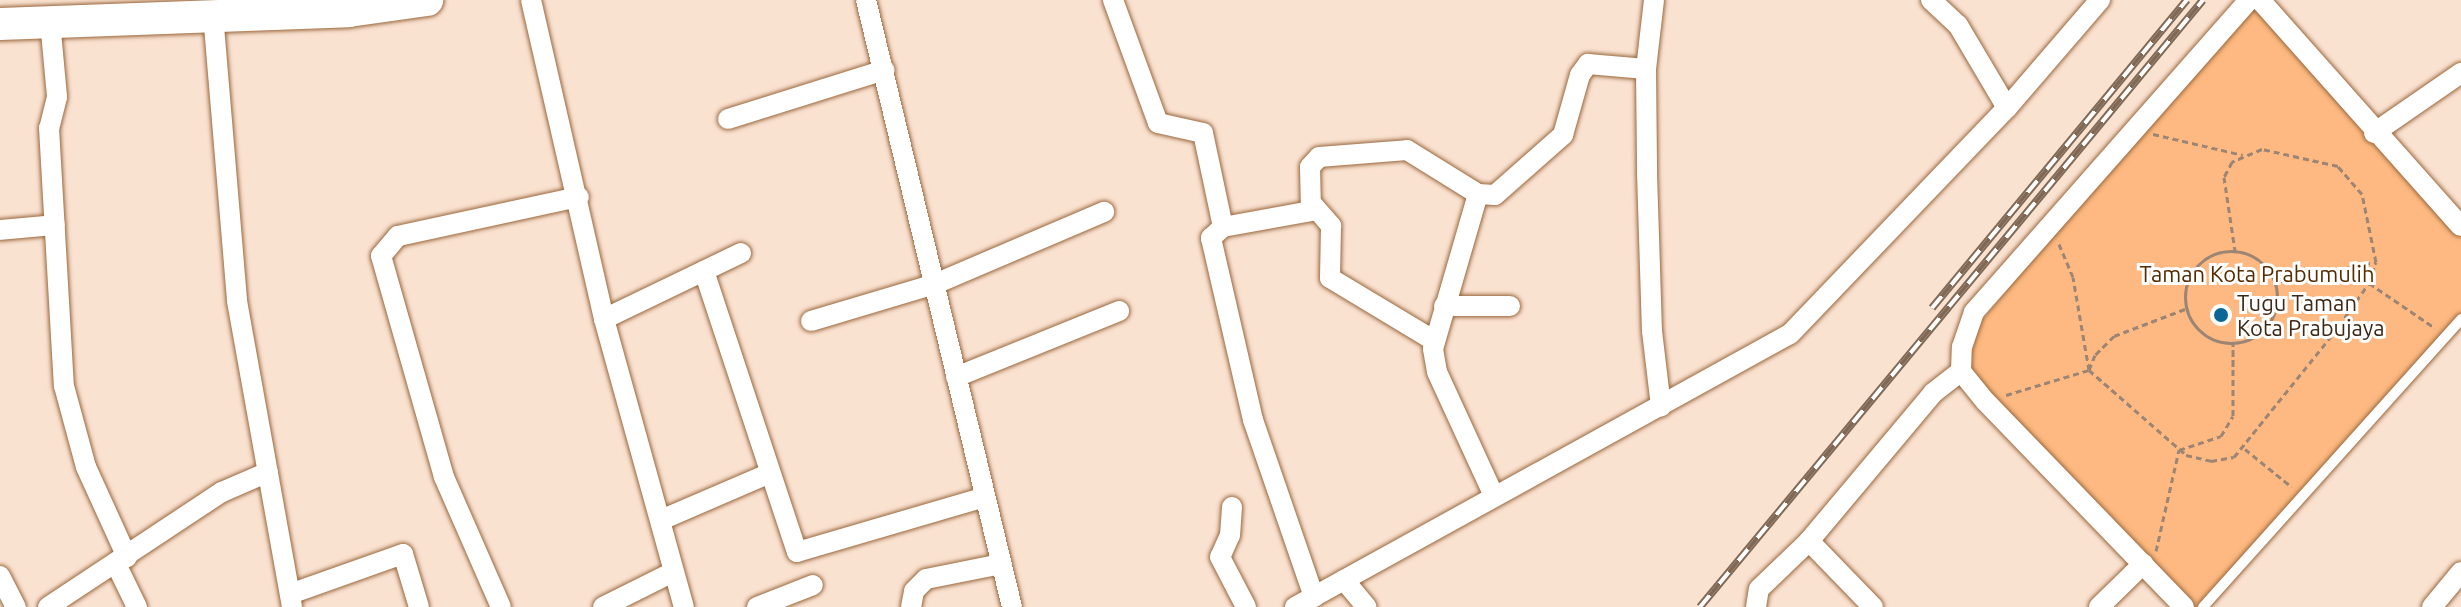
<!DOCTYPE html>
<style>
body{margin:0}
#map{position:relative;width:2461px;height:607px;overflow:hidden;background:#fae2d1;font-family:Ubuntu,sans-serif}
div>[style]{position:absolute}
.green>*{inset:0;background:#fdb981}
.path>*{height:3px;margin-top:-1.5px;transform-origin:0;background:repeating-linear-gradient(90deg,#9c8574 0 6px,transparent 0 10px)}
.path>.ring{margin:-1.5px;padding:0;box-sizing:content-box;background:none;border:3px solid #9c8574;border-radius:50%}
.roads{filter:drop-shadow(0 0 2px #9a673c) drop-shadow(0 0 2px #9a673c)}
.lane>*{height:10px;margin:-5px;padding:0 5px;transform-origin:5px;border-radius:5px;background:#fff}
.street>*{height:20px;margin:-10px;padding:0 10px;transform-origin:10px;border-radius:10px;background:#fff}
.primary>*{height:32px;margin:-16px;padding:0 16px;transform-origin:16px;border-radius:16px;background:#fff}
.rail>*{height:8px;margin-top:-4px;transform-origin:0;background:repeating-linear-gradient(90deg,#fff 0 15px,#806957 0 30px);box-sizing:border-box;border-block:2px solid #806957}
.dots>*{width:22px;height:22px;translate:-50% -50%;box-sizing:border-box;border:4px solid #fff;border-radius:50%}
span{translate:-50% -50%;white-space:nowrap;text-align:center;line-height:1.15;-webkit-text-stroke:6px #fff;paint-order:stroke}
.park-label{font-size:22px;color:#542c00}
.poi-label{font-size:22px;color:#3e2816}
.left{translate:0 -50%;text-align:left}
</style>
<div id="map">
<div class="green">
<div style="clip-path:polygon(2251px 0,2461px 229px,2461px 317px,2200px 607px,2188px 607px,1970px 379px,1971px 346px,1983px 319px)"></div>
</div>
<div class="path">
<div style="left:2153px;top:134px;width:92px;rotate:13.1deg"></div>
<div class="ring" style="left:2185px;top:251px;width:89px;height:89px"></div>
<div style="left:2276px;top:282px;width:102px;rotate:-11.3deg"></div>
<div style="left:2369px;top:283px;width:80px;rotate:34.3deg"></div>
<div style="left:2185px;top:309px;width:76px;rotate:159.2deg"></div>
<div style="left:2114px;top:336px;width:27px;rotate:135deg"></div>
<div style="left:2095px;top:355px;width:16px;rotate:112deg"></div>
<div style="left:2089px;top:370px;width:129px;rotate:41.2deg"></div>
<div style="left:2186px;top:455px;width:26px;rotate:13deg"></div>
<div style="left:2211px;top:461px;width:23px;rotate:-10deg"></div>
<div style="left:2234px;top:457px;width:158px;rotate:-51.2deg"></div>
<div style="left:2333px;top:334px;width:62px;rotate:-54.8deg"></div>
<div style="left:2369px;top:283px;width:22px;rotate:-72deg"></div>
<div style="left:2376px;top:262px;width:69px;rotate:-101.6deg"></div>
<div style="left:2362px;top:194px;width:37px;rotate:-131deg"></div>
<div style="left:2338px;top:166px;width:78px;rotate:-167.4deg"></div>
<div style="left:2262px;top:149px;width:33px;rotate:157deg"></div>
<div style="left:2232px;top:162px;width:17px;rotate:118deg"></div>
<div style="left:2224px;top:177px;width:75px;rotate:81.5deg"></div>
<div style="left:2006px;top:395px;width:87px;rotate:-16.8deg"></div>
<div style="left:2089px;top:370px;width:94px;rotate:-99.8deg"></div>
<div style="left:2073px;top:277px;width:36px;rotate:-113deg"></div>
<div style="left:2245px;top:449px;width:60px;rotate:39deg"></div>
<div style="left:2156px;top:551px;width:104px;rotate:-77.2deg"></div>
<div style="left:2179px;top:450px;width:44px;rotate:-18.4deg"></div>
<div style="left:2221px;top:436px;width:23px;rotate:-59deg"></div>
<div style="left:2233px;top:416px;width:72px;rotate:-90deg"></div>
</div>
<div class="roads">
<div class="lane">
<div style="left:2203px;top:607px;width:387px;rotate:-48.1deg"></div>
</div>
<div class="street">
<div style="left:531px;top:0;width:327px;rotate:77.1deg"></div>
<div style="left:604px;top:319px;width:299px;rotate:74.5deg"></div>
<div style="left:866px;top:0;width:624px;rotate:76.48deg"></div>
<div style="left:1113px;top:0;width:131px;rotate:69.9deg"></div>
<div style="left:1158px;top:123px;width:46px;rotate:12.5deg"></div>
<div style="left:1203px;top:133px;width:96px;rotate:78deg"></div>
<div style="left:1654px;top:0;width:69px;rotate:96.6deg"></div>
<div style="left:1646px;top:69px;width:104px;rotate:89.4deg"></div>
<div style="left:1647px;top:173px;width:158px;rotate:88.2deg"></div>
<div style="left:1652px;top:331px;width:76px;rotate:83.2deg"></div>
<div style="left:1931px;top:0;width:37px;rotate:43deg"></div>
<div style="left:1958px;top:25px;width:96px;rotate:59.4deg"></div>
<div style="left:2260px;top:0;width:302px;rotate:48.4deg"></div>
<div style="left:213px;top:14px;width:288px;rotate:85.2deg"></div>
<div style="left:237px;top:301px;width:311px;rotate:79.8deg"></div>
<div style="left:50px;top:21px;width:76px;rotate:84.7deg"></div>
<div style="left:57px;top:97px;width:32px;rotate:104deg"></div>
<div style="left:49px;top:128px;width:258px;rotate:86.7deg"></div>
<div style="left:64px;top:386px;width:84px;rotate:74.8deg"></div>
<div style="left:86px;top:467px;width:99px;rotate:65.5deg"></div>
<div style="left:728px;top:119px;width:164px;rotate:-17.4deg"></div>
<div style="left:2374px;top:133px;width:106px;rotate:-34.6deg"></div>
<div style="left:1478px;top:194px;width:161px;rotate:106.2deg"></div>
<div style="left:1433px;top:349px;width:23px;rotate:80deg"></div>
<div style="left:1437px;top:372px;width:136px;rotate:65.3deg"></div>
<div style="left:1313px;top:205px;width:28px;rotate:49deg"></div>
<div style="left:1331px;top:226px;width:52px;rotate:91.1deg"></div>
<div style="left:1330px;top:278px;width:120px;rotate:31deg"></div>
<div style="left:0;top:230px;width:55px;rotate:-5.2deg"></div>
<div style="left:704px;top:271px;width:296px;rotate:71.7deg"></div>
<div style="left:797px;top:552px;width:196px;rotate:-16.3deg"></div>
<div style="left:1444px;top:306px;width:66px"></div>
<div style="left:604px;top:319px;width:152px;rotate:-25.7deg"></div>
<div style="left:811px;top:321px;width:129px;rotate:-16.6deg"></div>
<div style="left:935px;top:284px;width:184px;rotate:-23.1deg"></div>
<div style="left:956px;top:377px;width:176px;rotate:-22deg"></div>
<div style="left:1232px;top:507px;width:28px;rotate:94deg"></div>
<div style="left:1230px;top:535px;width:24px;rotate:114deg"></div>
<div style="left:1220px;top:557px;width:56px;rotate:62.5deg"></div>
<div style="left:661px;top:520px;width:116px;rotate:-23.3deg"></div>
<div style="left:1809px;top:541px;width:92px;rotate:45.9deg"></div>
<div style="left:116px;top:564px;width:48px;rotate:64deg"></div>
<div style="left:0;top:576px;width:35px;rotate:63deg"></div>
<div style="left:1344px;top:580px;width:35px;rotate:50deg"></div>
<div style="left:290px;top:594px;width:120px;rotate:-19.5deg"></div>
<div style="left:403px;top:554px;width:55px;rotate:73.2deg"></div>
<div style="left:1314px;top:597px;width:187px;rotate:-109deg"></div>
<div style="left:1253px;top:420px;width:187px;rotate:-103deg"></div>
<div style="left:1211px;top:238px;width:16px;rotate:-43deg"></div>
<div style="left:1223px;top:227px;width:89px;rotate:-10.3deg"></div>
<div style="left:1311px;top:211px;width:44px;rotate:-91.3deg"></div>
<div style="left:1310px;top:167px;width:13px;rotate:-48deg"></div>
<div style="left:1319px;top:157px;width:88px;rotate:-4.5deg"></div>
<div style="left:1407px;top:150px;width:84px;rotate:31.8deg"></div>
<div style="left:1478px;top:194px;width:17px;rotate:3deg"></div>
<div style="left:1495px;top:195px;width:91px;rotate:-41.4deg"></div>
<div style="left:1563px;top:135px;width:62px;rotate:-74.2deg"></div>
<div style="left:1580px;top:75px;width:14px;rotate:-54deg"></div>
<div style="left:1588px;top:64px;width:58px;rotate:4.9deg"></div>
<div style="left:48px;top:607px;width:209px;rotate:-33.5deg"></div>
<div style="left:222px;top:492px;width:50px;rotate:-23.5deg"></div>
<div style="left:501px;top:607px;width:142px;rotate:-113.7deg"></div>
<div style="left:444px;top:477px;width:230px;rotate:-105.9deg"></div>
<div style="left:381px;top:256px;width:26px;rotate:-50deg"></div>
<div style="left:398px;top:236px;width:185px;rotate:-12.2deg"></div>
<div style="left:603px;top:607px;width:78px;rotate:-26.6deg"></div>
<div style="left:757px;top:607px;width:60px;rotate:-21.4deg"></div>
<div style="left:911px;top:607px;width:16px;rotate:-79deg"></div>
<div style="left:914px;top:591px;width:17px;rotate:-45deg"></div>
<div style="left:926px;top:579px;width:76px;rotate:-11.3deg"></div>
<div style="left:1295px;top:607px;width:565px;rotate:-28.88deg"></div>
<div style="left:1790px;top:334px;width:313px;rotate:-46.2deg"></div>
<div style="left:2007px;top:108px;width:143px;rotate:-49.3deg"></div>
<div style="left:1756px;top:607px;width:18px;rotate:-81deg"></div>
<div style="left:1759px;top:589px;width:69px;rotate:-43.8deg"></div>
<div style="left:1809px;top:541px;width:193px;rotate:-50deg"></div>
<div style="left:1933px;top:393px;width:36px;rotate:-38deg"></div>
<div style="left:2099px;top:607px;width:62px;rotate:-44.3deg"></div>
<div style="left:2184px;top:607px;width:286px;rotate:-134deg"></div>
<div style="left:1985px;top:401px;width:38px;rotate:-129deg"></div>
<div style="left:1961px;top:371px;width:24px;rotate:-88deg"></div>
<div style="left:1962px;top:347px;width:37px;rotate:-71deg"></div>
<div style="left:1974px;top:312px;width:416px;rotate:-48.6deg"></div>
<div style="left:2432px;top:607px;width:45px;rotate:-50.4deg"></div>
</div>
<div class="primary">
<div style="left:0;top:24px;width:349px;rotate:-2.1deg"></div>
<div style="left:349px;top:11px;width:79px;rotate:-8deg"></div>
</div>
</div>
<div class="rail">
<div style="left:1932px;top:308px;width:400px;rotate:-50.4deg"></div>
<div style="left:1700px;top:607px;width:788px;rotate:-50.35deg"></div>
</div>
<div class="dots">
<div style="left:2221px;top:315px;background:#096696"></div>
</div>
<div class="park-label">
<span style="left:2257px;top:274px">Taman Kota Prabumulih</span>
</div>
<div class="poi-label">
<span class="left" style="left:2237px;top:315px">Tugu Taman<br>Kota Prabujaya</span>
</div>
</div>
